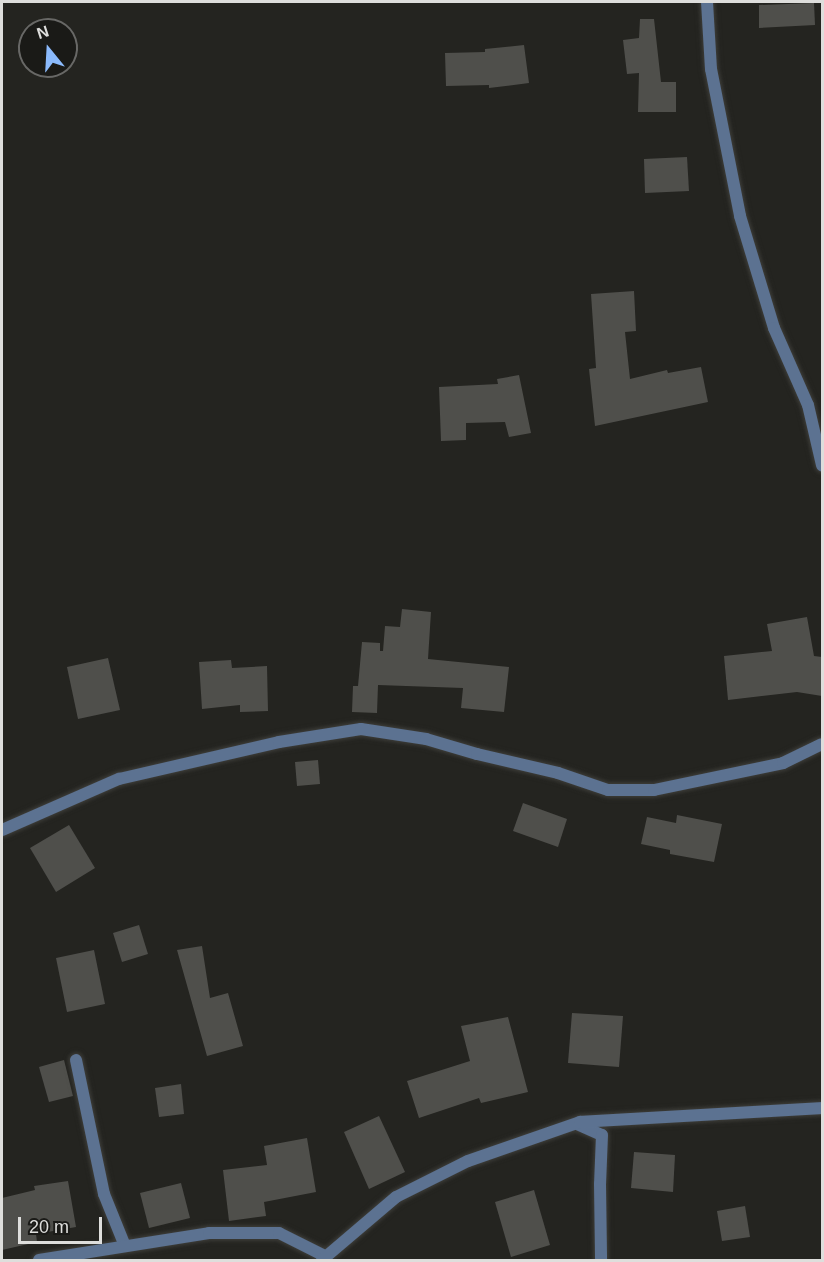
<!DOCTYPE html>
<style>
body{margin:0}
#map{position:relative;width:824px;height:1262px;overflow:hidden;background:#242420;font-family:Helvetica,sans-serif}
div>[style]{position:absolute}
.building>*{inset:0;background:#4f4f4b}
.roads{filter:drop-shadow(0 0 2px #3e3e3a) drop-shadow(0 0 2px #3e3e3a)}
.lane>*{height:12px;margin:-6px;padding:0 6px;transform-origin:6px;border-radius:6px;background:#5c7291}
.street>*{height:12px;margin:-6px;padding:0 6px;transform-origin:6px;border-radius:6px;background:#5c7291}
span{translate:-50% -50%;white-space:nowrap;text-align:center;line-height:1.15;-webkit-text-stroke:4.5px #1a1a17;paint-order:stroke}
.frame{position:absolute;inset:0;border:3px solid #dededc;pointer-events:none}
.north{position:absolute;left:18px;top:18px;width:60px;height:60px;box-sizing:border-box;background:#1a1a17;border:2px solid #686866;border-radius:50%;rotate:342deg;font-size:16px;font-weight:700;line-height:24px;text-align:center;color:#dededc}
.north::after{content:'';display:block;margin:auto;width:21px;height:27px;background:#8bbafc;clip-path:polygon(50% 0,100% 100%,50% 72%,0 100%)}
.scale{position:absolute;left:18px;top:1217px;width:84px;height:27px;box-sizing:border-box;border:3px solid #dededc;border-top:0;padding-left:8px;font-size:18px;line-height:21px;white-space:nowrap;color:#dededc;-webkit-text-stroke:4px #1a1a17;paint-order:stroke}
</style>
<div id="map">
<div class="building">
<div style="clip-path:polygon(814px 3px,815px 25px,759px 28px,759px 5px)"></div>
<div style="clip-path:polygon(640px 19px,654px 19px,661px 82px,676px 82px,676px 112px,638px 112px,639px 73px,627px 74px,623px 40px,639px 38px)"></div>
<div style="clip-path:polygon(524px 45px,529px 83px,489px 88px,489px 85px,446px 86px,445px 53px,485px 52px,485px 49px)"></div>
<div style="clip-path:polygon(687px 157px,689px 191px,645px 193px,644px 159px)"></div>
<div style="clip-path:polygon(634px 291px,636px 331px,625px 332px,630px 379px,667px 370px,668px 373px,701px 367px,708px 402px,595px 426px,589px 369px,596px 368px,591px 294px)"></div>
<div style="clip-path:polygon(519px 375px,531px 433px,509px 437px,505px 422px,466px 423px,466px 440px,441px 441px,439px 387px,498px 384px,497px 379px)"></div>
<div style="clip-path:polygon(402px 609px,431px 612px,428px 659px,509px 667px,504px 712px,461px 708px,463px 688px,378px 685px,377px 713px,352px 712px,353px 686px,358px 686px,362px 642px,380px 643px,380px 651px,383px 651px,385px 626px,400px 627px)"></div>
<div style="clip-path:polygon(807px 617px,814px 656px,822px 657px,822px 696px,797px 692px,728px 700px,724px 656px,772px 651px,767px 624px)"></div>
<div style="clip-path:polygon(108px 658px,120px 710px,78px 719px,67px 667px)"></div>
<div style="clip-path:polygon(231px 660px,232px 668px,267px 666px,268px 711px,240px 712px,240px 705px,202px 709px,199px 662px)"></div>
<div style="clip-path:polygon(318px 760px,320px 784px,297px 786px,295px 762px)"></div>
<div style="clip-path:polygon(523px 803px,567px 819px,558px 847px,513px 831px)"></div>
<div style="clip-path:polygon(677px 815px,722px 824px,714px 862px,670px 854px,670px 850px,641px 844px,647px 817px,676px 823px)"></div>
<div style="clip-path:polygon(69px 825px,95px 868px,56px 892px,30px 848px)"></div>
<div style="clip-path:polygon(139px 925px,148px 954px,122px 962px,113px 933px)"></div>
<div style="clip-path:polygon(202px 946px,210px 998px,228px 993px,243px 1046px,207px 1056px,177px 950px)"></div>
<div style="clip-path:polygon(94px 950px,105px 1004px,67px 1012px,56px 958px)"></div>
<div style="clip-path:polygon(572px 1013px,623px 1016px,619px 1067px,568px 1063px)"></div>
<div style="clip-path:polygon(508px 1017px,528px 1092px,481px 1103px,479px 1098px,419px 1118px,407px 1081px,470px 1061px,461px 1026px)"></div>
<div style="clip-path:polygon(64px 1060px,73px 1096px,49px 1102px,39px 1067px)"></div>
<div style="clip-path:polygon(181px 1084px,184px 1114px,159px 1117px,155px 1088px)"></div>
<div style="clip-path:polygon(379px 1116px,405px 1172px,369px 1189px,344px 1132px)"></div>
<div style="clip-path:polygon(307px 1138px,316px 1192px,264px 1202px,266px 1216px,229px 1221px,223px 1170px,267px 1165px,264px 1146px)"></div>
<div style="clip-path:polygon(634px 1152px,675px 1155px,673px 1192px,631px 1188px)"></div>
<div style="clip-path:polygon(68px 1181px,76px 1227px,36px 1234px,37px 1242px,2px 1250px,2px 1198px,35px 1190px,34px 1186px)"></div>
<div style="clip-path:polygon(181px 1183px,190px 1218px,149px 1228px,140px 1193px)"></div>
<div style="clip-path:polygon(534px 1190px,550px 1245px,511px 1257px,495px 1202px)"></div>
<div style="clip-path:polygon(745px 1206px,750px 1237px,722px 1241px,717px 1211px)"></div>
</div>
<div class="roads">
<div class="lane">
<div style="left:76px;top:1060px;width:137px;rotate:78.2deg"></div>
<div style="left:104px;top:1194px;width:56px;rotate:68deg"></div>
</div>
<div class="street">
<div style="left:707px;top:2px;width:67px;rotate:86.6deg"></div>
<div style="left:711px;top:69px;width:150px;rotate:78.8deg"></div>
<div style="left:740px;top:216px;width:117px;rotate:73.1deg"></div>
<div style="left:774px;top:328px;width:84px;rotate:66.2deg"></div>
<div style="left:808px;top:405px;width:62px;rotate:76.9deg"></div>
<div style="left:2px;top:830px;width:128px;rotate:-23.6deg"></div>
<div style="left:119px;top:779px;width:164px;rotate:-13deg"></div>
<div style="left:279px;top:742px;width:83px;rotate:-9deg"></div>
<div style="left:361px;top:729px;width:66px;rotate:8.7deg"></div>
<div style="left:426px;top:739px;width:53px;rotate:16.4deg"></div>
<div style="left:477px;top:754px;width:83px;rotate:13.2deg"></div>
<div style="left:558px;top:773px;width:53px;rotate:18.8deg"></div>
<div style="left:608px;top:790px;width:46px"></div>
<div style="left:654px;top:790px;width:132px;rotate:-11.8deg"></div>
<div style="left:783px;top:763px;width:43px;rotate:-26deg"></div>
<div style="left:577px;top:1124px;width:27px;rotate:24deg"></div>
<div style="left:602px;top:1135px;width:49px;rotate:92.3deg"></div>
<div style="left:600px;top:1184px;width:76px;rotate:89.2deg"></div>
<div style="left:39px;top:1260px;width:172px;rotate:-9deg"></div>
<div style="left:209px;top:1233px;width:70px"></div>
<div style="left:279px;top:1233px;width:51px;rotate:26.6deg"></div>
<div style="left:322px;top:1260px;width:97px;rotate:-40.4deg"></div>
<div style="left:396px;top:1197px;width:80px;rotate:-26.6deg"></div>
<div style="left:468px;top:1161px;width:119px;rotate:-19.2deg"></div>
<div style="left:580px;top:1122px;width:242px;rotate:-3.3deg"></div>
</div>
</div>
<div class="frame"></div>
<div class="north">N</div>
<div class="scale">20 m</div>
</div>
